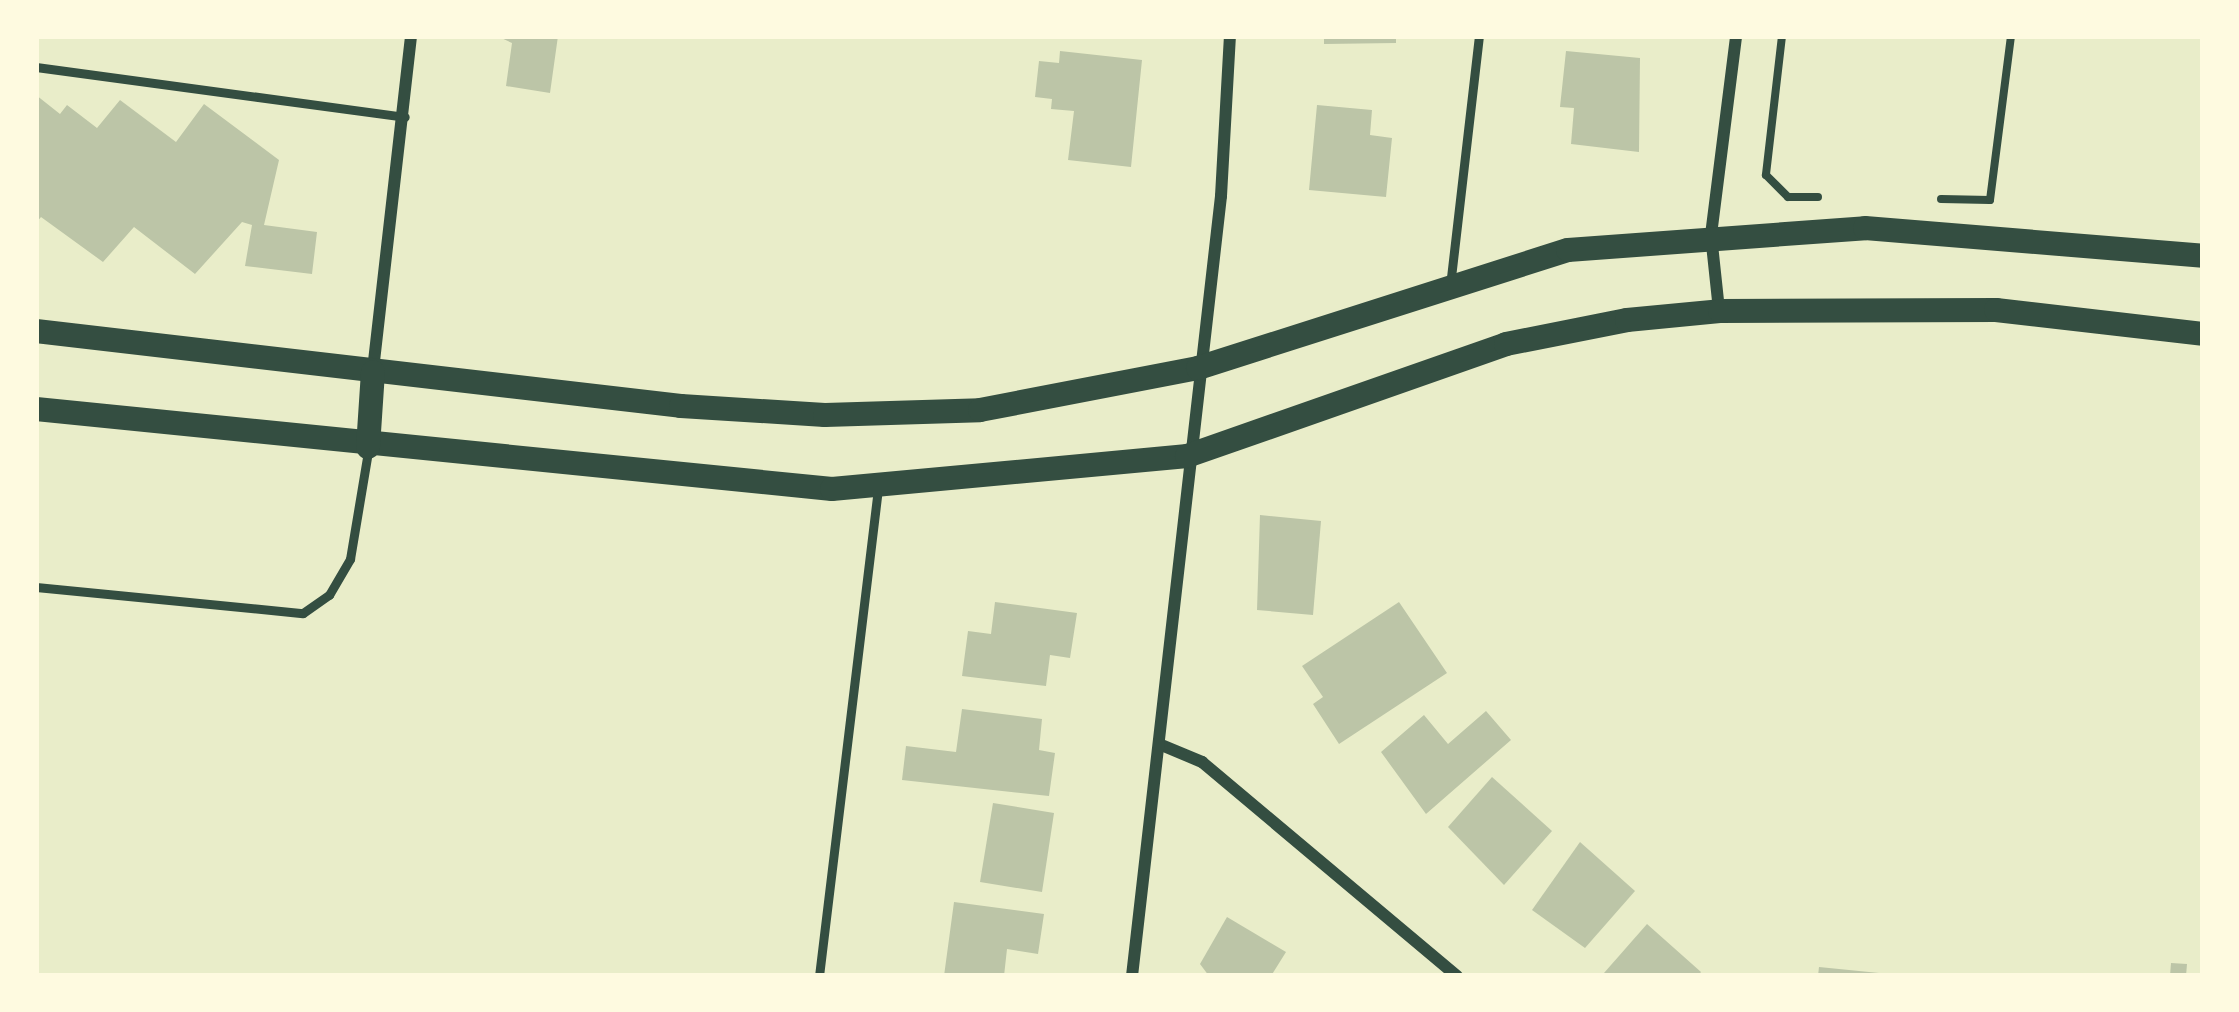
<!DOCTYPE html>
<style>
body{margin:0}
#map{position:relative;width:2239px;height:1012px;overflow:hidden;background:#e9edc9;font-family:Lora,serif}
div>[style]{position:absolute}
.building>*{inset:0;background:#bcc5a7}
.path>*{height:8px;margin:-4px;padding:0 4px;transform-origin:4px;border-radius:4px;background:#344e41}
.service>*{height:9px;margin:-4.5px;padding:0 4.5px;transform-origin:4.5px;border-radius:4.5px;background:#344e41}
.minor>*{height:12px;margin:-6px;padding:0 6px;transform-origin:6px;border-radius:6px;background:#344e41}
.secondary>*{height:24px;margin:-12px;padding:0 12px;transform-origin:12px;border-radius:12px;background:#344e41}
span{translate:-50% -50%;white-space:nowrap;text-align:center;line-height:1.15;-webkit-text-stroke:10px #fefae0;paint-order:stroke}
.frame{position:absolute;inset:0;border:39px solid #fefae0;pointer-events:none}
</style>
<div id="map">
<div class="building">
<div style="clip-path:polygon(497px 36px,558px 36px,550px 93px,506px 86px,512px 43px)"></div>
<div style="clip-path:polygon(1324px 36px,1396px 36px,1396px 43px,1324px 44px)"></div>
<div style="clip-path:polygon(1060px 51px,1142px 60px,1131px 167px,1068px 160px,1074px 111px,1051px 109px,1052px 99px,1035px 97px,1039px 61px,1059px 63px)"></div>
<div style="clip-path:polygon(1566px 51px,1640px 58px,1639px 152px,1571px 144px,1574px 108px,1560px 107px)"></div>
<div style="clip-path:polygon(36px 95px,60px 114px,67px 105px,97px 128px,120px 100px,176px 142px,204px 104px,279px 160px,264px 225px,317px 232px,312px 274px,245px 266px,252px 225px,242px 222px,195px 274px,134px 227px,103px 262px,41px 217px,36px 223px)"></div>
<div style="clip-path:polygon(1317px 105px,1372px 110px,1370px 135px,1392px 138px,1386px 197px,1309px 190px)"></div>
<div style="clip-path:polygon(1260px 515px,1321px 521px,1313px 615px,1257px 610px)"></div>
<div style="clip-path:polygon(995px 602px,1077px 613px,1070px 658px,1050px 655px,1046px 686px,962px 676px,968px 631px,991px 634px)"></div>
<div style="clip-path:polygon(1399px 602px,1447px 673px,1339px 744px,1313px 704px,1323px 697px,1302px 666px)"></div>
<div style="clip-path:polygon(962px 709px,1042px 719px,1039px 750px,1055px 753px,1049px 796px,902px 780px,906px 746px,956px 752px)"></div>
<div style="clip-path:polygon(1486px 711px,1511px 740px,1426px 814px,1381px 752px,1424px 715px,1448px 744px)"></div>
<div style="clip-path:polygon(1492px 777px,1552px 831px,1504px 885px,1448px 827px)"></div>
<div style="clip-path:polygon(993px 803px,1054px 813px,1042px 892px,980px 882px)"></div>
<div style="clip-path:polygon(1580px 842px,1635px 891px,1585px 948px,1532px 910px)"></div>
<div style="clip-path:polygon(954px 902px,1044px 914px,1038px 954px,1007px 949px,1004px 976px,944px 976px)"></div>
<div style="clip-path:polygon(1227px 917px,1286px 952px,1271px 976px,1209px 976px,1200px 964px)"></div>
<div style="clip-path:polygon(1647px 924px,1701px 972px,1698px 976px,1604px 973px)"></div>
<div style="clip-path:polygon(2171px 963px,2187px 964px,2186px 976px,2170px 976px)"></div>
<div style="clip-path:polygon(1819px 967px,1879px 973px,1879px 976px,1818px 976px)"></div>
</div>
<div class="path">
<div style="left:1782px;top:36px;width:140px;rotate:96.6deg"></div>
<div style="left:1766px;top:175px;width:31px;rotate:45deg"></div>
<div style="left:1788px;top:197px;width:30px"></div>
<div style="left:1941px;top:199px;width:49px;rotate:1.2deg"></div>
<div style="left:1990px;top:200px;width:165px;rotate:-82.7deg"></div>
</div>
<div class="service">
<div style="left:36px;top:67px;width:372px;rotate:7.7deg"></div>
<div style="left:1450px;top:286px;width:252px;rotate:-83.4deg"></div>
<div style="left:36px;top:587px;width:268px;rotate:5.6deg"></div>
<div style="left:303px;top:613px;width:32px;rotate:-35deg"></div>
<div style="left:329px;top:595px;width:42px;rotate:-59.7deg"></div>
<div style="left:350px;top:559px;width:109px;rotate:-80.5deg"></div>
<div style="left:819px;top:976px;width:493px;rotate:-83.1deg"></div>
</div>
<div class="minor">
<div style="left:1719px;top:310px;width:75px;rotate:-96.1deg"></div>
<div style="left:1711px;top:235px;width:201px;rotate:-82.8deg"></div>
<div style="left:373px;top:370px;width:336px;rotate:-83.5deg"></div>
<div style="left:1159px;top:744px;width:47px;rotate:22.7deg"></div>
<div style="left:1202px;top:762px;width:333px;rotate:40deg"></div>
<div style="left:1132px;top:976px;width:785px;rotate:-83.49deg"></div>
<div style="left:1221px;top:196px;width:160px;rotate:-86.8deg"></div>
</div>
<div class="secondary">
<div style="left:36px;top:331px;width:649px;rotate:6.63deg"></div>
<div style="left:681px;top:406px;width:144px;rotate:3.6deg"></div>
<div style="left:825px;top:415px;width:155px;rotate:-1.8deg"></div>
<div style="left:980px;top:410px;width:222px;rotate:-10.9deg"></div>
<div style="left:1198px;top:368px;width:388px;rotate:-17.7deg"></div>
<div style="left:1568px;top:250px;width:298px;rotate:-4.2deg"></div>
<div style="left:1865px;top:228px;width:339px;rotate:4.7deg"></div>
<div style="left:36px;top:409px;width:800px;rotate:5.74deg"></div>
<div style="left:832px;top:489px;width:357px;rotate:-5.3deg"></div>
<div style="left:1187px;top:456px;width:338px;rotate:-19.3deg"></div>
<div style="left:1506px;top:344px;width:123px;rotate:-11.2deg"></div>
<div style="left:1627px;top:320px;width:93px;rotate:-5.5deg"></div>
<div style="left:1720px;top:311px;width:276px;rotate:-0.2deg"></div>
<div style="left:1996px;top:310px;width:208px;rotate:6.6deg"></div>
<div style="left:368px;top:447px;width:75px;rotate:-86.2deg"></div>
</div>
<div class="frame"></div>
</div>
